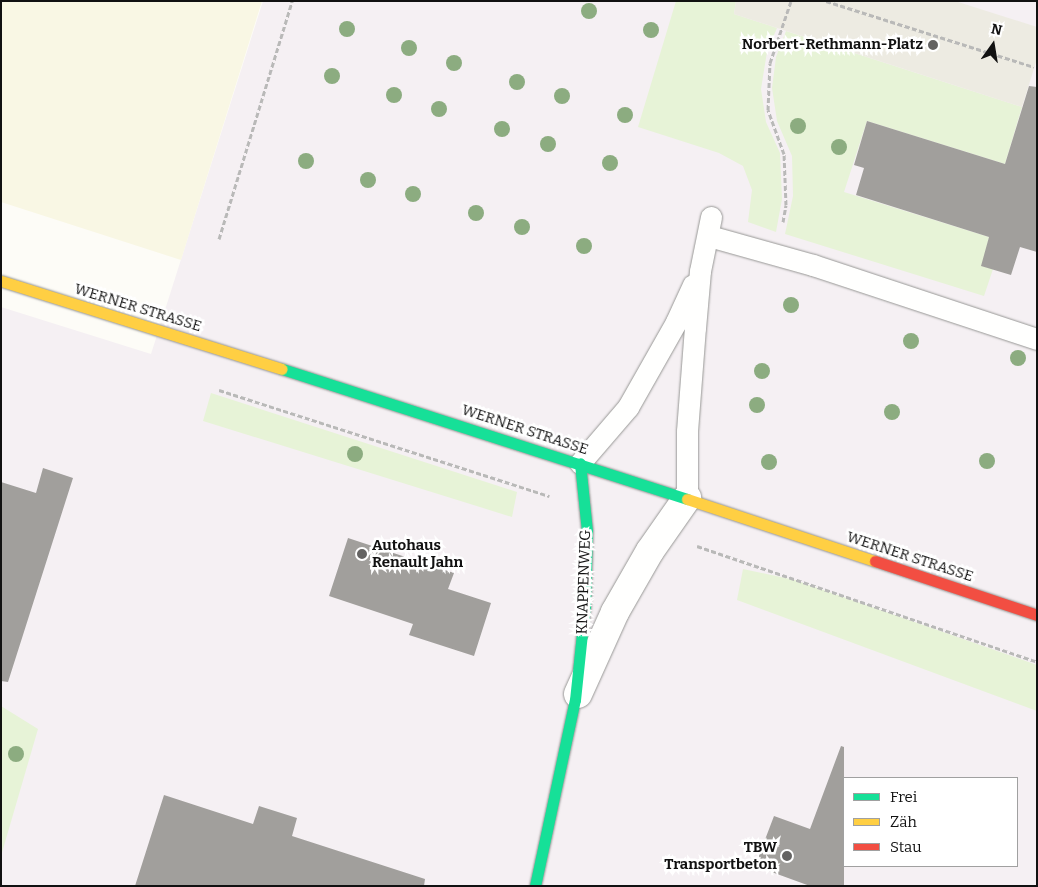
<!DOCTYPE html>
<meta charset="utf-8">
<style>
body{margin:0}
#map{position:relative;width:1038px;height:887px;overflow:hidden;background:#fdfcf7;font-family:Bitter,serif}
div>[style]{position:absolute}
.industrial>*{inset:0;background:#f5f0f3}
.farmland>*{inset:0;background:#f9f7e4}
.green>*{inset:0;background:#e7f3d7}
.plaza>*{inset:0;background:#edebe2}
.building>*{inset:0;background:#a19f9c}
.path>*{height:3px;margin-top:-1.5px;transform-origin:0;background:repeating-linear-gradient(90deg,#b9b9b8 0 5px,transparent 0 7.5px)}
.roads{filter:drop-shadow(0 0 1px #979795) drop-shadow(0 0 1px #979795)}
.lane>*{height:21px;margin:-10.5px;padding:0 10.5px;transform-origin:10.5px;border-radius:10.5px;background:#fffffe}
.street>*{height:28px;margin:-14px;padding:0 14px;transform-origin:14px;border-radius:14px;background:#fffffe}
.fast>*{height:11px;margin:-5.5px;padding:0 5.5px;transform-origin:5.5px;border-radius:5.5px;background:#16e098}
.slow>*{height:11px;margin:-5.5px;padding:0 5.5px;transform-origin:5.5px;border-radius:5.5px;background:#ffcf43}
.jam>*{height:11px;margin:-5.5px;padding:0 5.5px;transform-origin:5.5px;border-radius:5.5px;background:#f24e42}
.trees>*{width:16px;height:16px;margin:-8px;border-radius:50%;background:#8cac80}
.dots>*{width:14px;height:14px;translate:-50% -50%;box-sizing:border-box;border:2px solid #fff;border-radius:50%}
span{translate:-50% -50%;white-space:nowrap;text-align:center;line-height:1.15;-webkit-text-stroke:5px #fff;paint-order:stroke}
.poi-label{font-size:15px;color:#111;font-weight:700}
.right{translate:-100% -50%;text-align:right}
.left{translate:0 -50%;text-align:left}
.street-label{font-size:15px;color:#111}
.frame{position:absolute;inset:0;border:2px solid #111;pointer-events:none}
.legend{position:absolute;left:843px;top:777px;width:175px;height:90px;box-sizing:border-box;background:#fff;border:1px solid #a0a0a0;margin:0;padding:6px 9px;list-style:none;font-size:15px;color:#111}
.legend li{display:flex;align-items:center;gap:10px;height:25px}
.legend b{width:25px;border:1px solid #a0a0a0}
.north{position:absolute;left:968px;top:20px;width:50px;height:50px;-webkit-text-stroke:4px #fff;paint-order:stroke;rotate:13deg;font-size:14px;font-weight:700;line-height:20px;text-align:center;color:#111}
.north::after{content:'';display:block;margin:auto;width:18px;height:22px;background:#111;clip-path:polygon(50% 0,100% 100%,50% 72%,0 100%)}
</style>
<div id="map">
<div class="industrial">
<div style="clip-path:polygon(evenodd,263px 1px,1037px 1px,1037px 886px,1px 886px,1px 307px,151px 354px,263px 1px,844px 778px,1017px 778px,1017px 866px,844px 866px,844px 778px)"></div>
</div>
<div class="farmland">
<div style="clip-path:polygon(1px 1px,262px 1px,181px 260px,1px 202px)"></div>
</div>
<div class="green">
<div style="clip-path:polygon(676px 1px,736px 1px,734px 14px,777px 28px,767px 52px,761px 89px,766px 122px,780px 153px,782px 199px,776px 232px,748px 222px,752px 190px,743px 166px,719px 153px,638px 127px)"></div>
<div style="clip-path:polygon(786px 31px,1022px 107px,1005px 164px,867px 121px,844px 192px,989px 237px,982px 266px,993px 269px,984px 296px,785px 234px,793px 196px,792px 156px,777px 121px,772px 88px,776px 57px)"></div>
<div style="clip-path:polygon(211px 393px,517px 492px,512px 517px,203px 421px)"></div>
<div style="clip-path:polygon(743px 569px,795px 580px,1037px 665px,1037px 711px,737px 600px)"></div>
<div style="clip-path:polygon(1px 706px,38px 729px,1px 856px)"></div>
</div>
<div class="plaza">
<div style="clip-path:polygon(736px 1px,955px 1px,1037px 27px,1037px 59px,1022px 107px,734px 14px)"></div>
</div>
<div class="building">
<div style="clip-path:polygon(1029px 86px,1037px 87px,1037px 252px,1020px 247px,1011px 275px,981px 266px,989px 237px,856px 195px,864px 168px,854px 165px,867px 121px,1005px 164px)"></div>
<div style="clip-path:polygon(43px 468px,73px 478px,8px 682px,1px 681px,1px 482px,36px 493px)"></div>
<div style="clip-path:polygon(348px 538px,454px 573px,448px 589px,491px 603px,474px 656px,409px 635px,413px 624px,329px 596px)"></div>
<div style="clip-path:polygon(841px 746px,844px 747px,844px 886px,810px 886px,755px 866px,774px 816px,810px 829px)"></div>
<div style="clip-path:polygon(164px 795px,253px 824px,259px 806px,297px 818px,292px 836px,425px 879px,424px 886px,135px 886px)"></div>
</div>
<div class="path">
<div style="left:826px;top:1px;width:218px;rotate:17.6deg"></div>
<div style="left:783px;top:222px;width:17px;rotate:-80deg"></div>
<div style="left:786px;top:205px;width:51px;rotate:-92.2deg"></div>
<div style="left:784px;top:154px;width:47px;rotate:-110deg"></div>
<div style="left:768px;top:110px;width:47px;rotate:-87.6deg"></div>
<div style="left:770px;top:63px;width:65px;rotate:-71.3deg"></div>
<div style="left:219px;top:239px;width:249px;rotate:-72.9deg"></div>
<div style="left:219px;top:390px;width:347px;rotate:17.8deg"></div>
<div style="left:697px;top:546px;width:359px;rotate:18.8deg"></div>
</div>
<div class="roads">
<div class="lane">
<div style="left:709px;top:236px;width:108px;rotate:15.6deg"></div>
<div style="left:813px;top:265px;width:236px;rotate:18.3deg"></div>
<div style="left:580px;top:463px;width:74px;rotate:-49.4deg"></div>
<div style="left:628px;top:407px;width:98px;rotate:-60.5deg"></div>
<div style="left:676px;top:322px;width:41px;rotate:-65.3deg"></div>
<div style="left:687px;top:498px;width:67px;rotate:-90deg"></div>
<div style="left:687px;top:431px;width:103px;rotate:-85.6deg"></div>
<div style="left:695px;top:328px;width:57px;rotate:-85deg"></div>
<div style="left:700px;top:271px;width:55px;rotate:-78.5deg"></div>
</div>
<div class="street">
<div style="left:578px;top:694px;width:90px;rotate:-65.7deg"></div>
<div style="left:615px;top:612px;width:70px;rotate:-60.2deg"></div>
<div style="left:650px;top:551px;width:65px;rotate:-55.1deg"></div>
</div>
<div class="fast">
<div style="left:282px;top:369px;width:425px;rotate:17.8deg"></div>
<div style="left:535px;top:886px;width:190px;rotate:-77.9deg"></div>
<div style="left:575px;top:700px;width:96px;rotate:-84deg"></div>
<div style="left:585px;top:605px;width:74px;rotate:-88.5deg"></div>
<div style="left:587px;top:531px;width:68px;rotate:-95.9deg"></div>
</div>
<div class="slow">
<div style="left:1px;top:281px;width:294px;rotate:17.4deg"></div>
<div style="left:687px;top:499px;width:198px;rotate:18.3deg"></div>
</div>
<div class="jam">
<div style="left:875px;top:561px;width:171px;rotate:18.4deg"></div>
</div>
</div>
<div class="trees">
<div style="left:589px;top:11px"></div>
<div style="left:347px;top:29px"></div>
<div style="left:651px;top:30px"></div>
<div style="left:409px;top:48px"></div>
<div style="left:454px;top:63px"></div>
<div style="left:332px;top:76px"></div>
<div style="left:517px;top:82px"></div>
<div style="left:394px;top:95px"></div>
<div style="left:562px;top:96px"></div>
<div style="left:439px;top:109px"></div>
<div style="left:625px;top:115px"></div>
<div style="left:798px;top:126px"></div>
<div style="left:502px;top:129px"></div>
<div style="left:548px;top:144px"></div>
<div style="left:839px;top:147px"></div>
<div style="left:306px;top:161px"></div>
<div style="left:610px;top:163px"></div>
<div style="left:368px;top:180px"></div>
<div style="left:413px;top:194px"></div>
<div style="left:476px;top:213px"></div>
<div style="left:522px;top:227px"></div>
<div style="left:584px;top:246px"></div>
<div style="left:791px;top:305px"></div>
<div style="left:911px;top:341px"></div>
<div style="left:1018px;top:358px"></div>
<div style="left:762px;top:371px"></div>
<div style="left:757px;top:405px"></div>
<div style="left:892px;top:412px"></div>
<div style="left:355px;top:454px"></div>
<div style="left:987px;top:461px"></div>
<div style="left:769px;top:462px"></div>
<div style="left:16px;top:754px"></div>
</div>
<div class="dots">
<div style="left:933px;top:45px;background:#646362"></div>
<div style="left:362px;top:554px;background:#646362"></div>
<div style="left:787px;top:856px;background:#646362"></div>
</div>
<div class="poi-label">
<span class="right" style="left:923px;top:45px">Norbert-Rethmann-Platz</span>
<span class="left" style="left:372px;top:554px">Autohaus<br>Renault Jahn</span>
<span class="right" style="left:777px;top:856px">TBW<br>Transportbeton</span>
</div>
<div class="street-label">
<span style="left:138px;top:308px;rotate:17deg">WERNER STRASSE</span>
<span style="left:525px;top:430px;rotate:18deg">WERNER STRASSE</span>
<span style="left:910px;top:557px;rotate:18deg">WERNER STRASSE</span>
<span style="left:584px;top:582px;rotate:-88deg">KNAPPENWEG</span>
</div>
<div class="frame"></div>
<ul class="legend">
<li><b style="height:6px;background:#16e098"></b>Frei</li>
<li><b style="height:6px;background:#ffcf43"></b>Zäh</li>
<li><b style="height:6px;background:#f24e42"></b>Stau</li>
</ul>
<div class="north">N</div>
</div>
